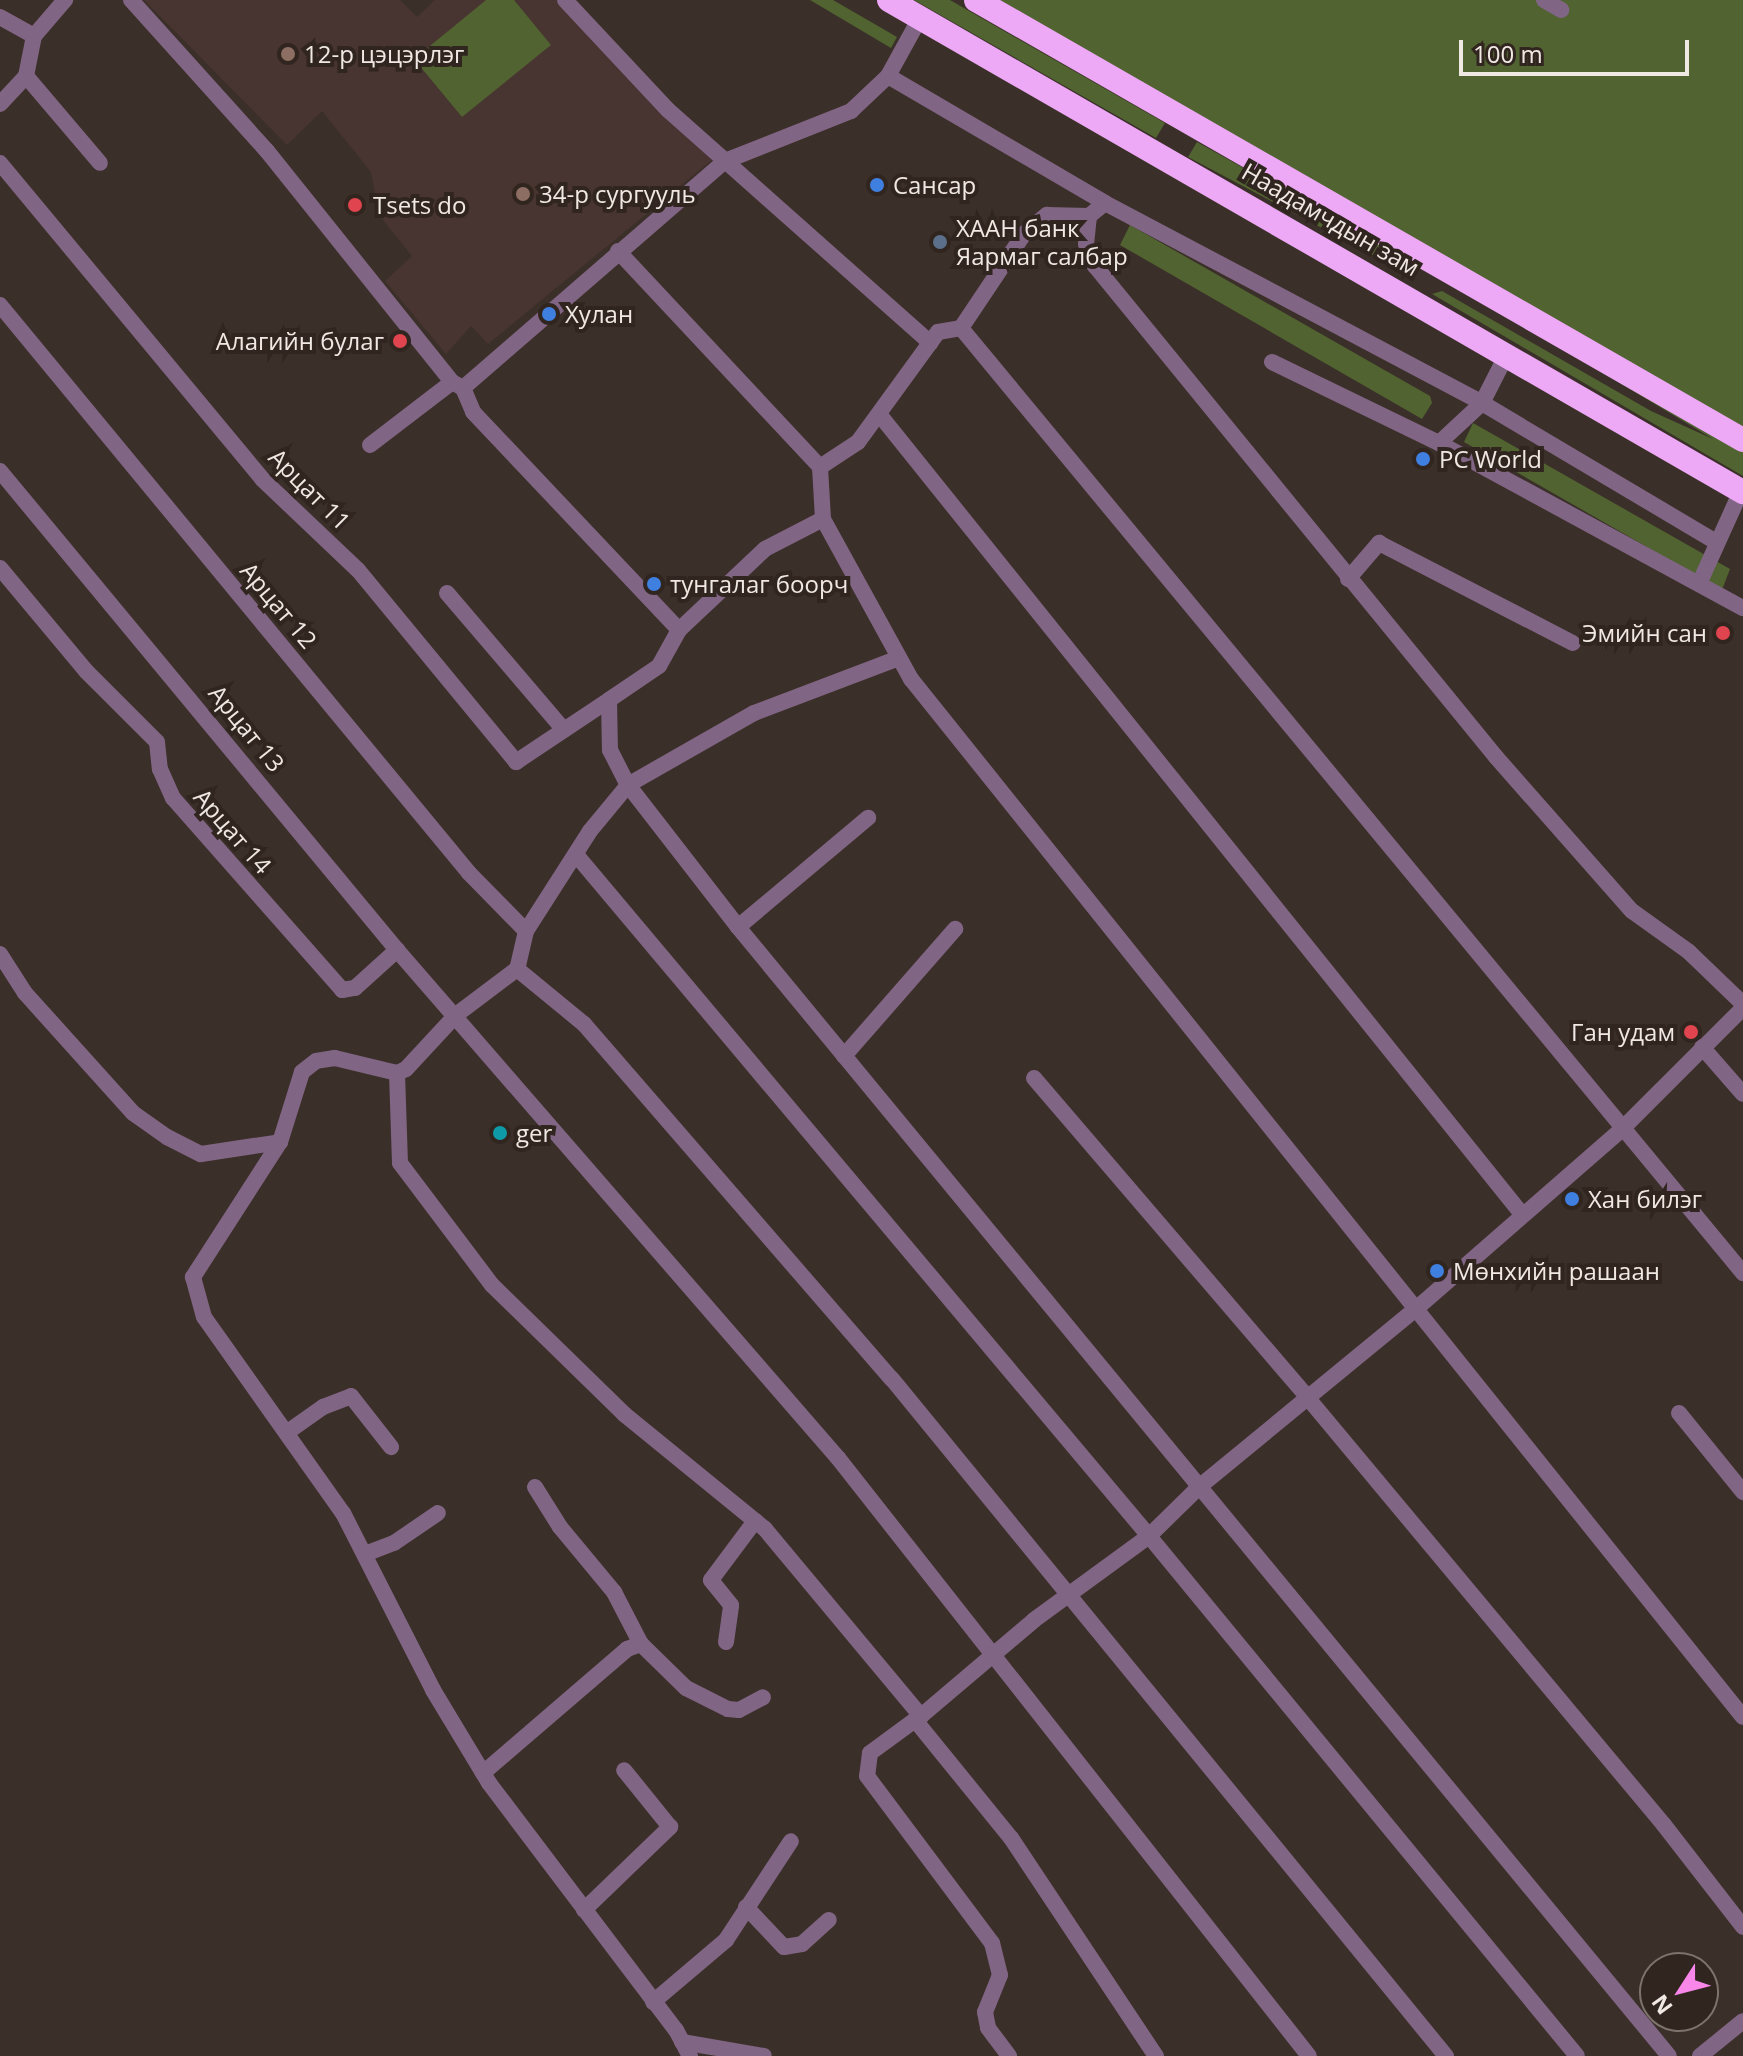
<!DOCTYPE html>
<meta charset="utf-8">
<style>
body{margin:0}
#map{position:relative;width:1743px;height:2056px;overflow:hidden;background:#3b2f29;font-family:"Open Sans",sans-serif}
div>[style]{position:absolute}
.education>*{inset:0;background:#483430}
.green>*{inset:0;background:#506330}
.street>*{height:16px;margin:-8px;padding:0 8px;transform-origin:8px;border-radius:8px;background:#816584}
.highway>*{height:24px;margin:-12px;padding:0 12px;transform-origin:12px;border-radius:12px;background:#eda9f5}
.dots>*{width:22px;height:22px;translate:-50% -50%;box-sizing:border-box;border:4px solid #31251f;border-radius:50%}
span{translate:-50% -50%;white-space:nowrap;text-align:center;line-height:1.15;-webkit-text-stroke:8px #31251f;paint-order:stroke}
.poi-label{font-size:24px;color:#f0e8e3}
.left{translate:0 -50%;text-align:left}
.right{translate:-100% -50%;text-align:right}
.street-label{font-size:24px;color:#f0e8e3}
.north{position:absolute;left:1639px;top:1952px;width:80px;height:80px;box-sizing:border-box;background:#31251f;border:2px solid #7d736d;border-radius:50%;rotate:234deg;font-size:22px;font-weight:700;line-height:32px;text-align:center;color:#f0e8e3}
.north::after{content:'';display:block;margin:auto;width:28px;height:36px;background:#f987e9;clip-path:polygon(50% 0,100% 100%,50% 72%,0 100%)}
.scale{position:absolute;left:1459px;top:40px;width:230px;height:36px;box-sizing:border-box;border:4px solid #f0e8e3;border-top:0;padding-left:10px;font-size:24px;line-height:28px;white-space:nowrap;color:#f0e8e3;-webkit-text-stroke:6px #31251f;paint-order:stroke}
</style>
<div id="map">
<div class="education">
<div style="clip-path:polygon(144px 0,400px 0,417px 17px,435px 0,556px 0,712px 160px,488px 344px,471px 326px,446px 354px,385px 281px,412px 256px,379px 215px,371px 172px,322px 111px,287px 145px)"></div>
</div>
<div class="green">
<div style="clip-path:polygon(486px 0,514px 0,551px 45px,462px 117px,414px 59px)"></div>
<div style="clip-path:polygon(810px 0,833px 0,897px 37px,891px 48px)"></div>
<div style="clip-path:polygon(914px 0,950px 0,1165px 123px,1156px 138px)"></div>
<div style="clip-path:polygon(982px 0,1743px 0,1743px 476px,1432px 294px,1442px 291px,1651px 411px,1713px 439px)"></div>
<div style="clip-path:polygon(1197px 142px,1408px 260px,1408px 269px,1401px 270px,1188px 157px)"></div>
<div style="clip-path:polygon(1130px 225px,1430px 396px,1432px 403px,1422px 419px,1120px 245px)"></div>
<div style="clip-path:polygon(1473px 423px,1730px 569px,1722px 590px,1464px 442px)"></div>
</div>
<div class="street">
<div style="left:131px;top:0;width:203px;rotate:48deg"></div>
<div style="left:267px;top:151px;width:296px;rotate:51.3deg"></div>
<div style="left:452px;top:382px;width:13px;rotate:29deg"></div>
<div style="left:463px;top:388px;width:26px;rotate:67deg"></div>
<div style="left:473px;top:412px;width:300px;rotate:46.6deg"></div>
<div style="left:679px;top:630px;width:41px;rotate:119.1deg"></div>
<div style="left:659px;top:666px;width:60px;rotate:145.8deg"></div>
<div style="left:609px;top:700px;width:50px;rotate:88.9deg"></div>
<div style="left:610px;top:750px;width:39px;rotate:63deg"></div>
<div style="left:628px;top:785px;width:60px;rotate:129.6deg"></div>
<div style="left:590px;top:831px;width:119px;rotate:122.6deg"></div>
<div style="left:526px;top:931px;width:39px;rotate:103deg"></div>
<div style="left:517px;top:969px;width:76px;rotate:143deg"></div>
<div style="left:456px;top:1015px;width:74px;rotate:132.8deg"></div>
<div style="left:406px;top:1069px;width:10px;rotate:156deg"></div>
<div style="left:397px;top:1073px;width:64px;rotate:-166.4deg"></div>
<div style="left:335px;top:1058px;width:19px;rotate:171deg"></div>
<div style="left:316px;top:1061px;width:18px;rotate:142deg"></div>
<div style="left:302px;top:1072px;width:73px;rotate:107.4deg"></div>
<div style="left:280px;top:1142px;width:161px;rotate:122.8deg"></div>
<div style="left:193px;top:1277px;width:41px;rotate:74.6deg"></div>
<div style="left:204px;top:1317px;width:240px;rotate:54.7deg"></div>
<div style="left:343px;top:1513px;width:199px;rotate:63deg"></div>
<div style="left:433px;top:1690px;width:109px;rotate:58.9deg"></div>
<div style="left:489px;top:1783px;width:310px;rotate:52.9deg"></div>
<div style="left:676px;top:2030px;width:30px;rotate:62deg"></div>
<div style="left:565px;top:0;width:151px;rotate:46.9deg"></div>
<div style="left:668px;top:110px;width:351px;rotate:41.6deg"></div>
<div style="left:1544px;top:0;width:20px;rotate:30deg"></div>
<div style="left:0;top:17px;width:39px;rotate:29deg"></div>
<div style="left:26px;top:76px;width:114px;rotate:49.6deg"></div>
<div style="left:888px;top:76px;width:251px;rotate:30.3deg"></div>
<div style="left:1105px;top:203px;width:427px;rotate:27.9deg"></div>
<div style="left:1482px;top:403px;width:272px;rotate:30.7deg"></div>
<div style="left:0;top:104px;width:38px;rotate:-47deg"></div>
<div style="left:26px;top:76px;width:41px;rotate:-78.7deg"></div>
<div style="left:34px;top:36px;width:48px;rotate:-49.3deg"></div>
<div style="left:0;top:163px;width:410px;rotate:50.3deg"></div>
<div style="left:262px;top:479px;width:132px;rotate:43.5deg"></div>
<div style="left:358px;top:570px;width:249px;rotate:50.5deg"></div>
<div style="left:516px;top:762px;width:112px;rotate:-33.7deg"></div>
<div style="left:1105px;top:203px;width:21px;rotate:141deg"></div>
<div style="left:1089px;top:216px;width:28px;rotate:96deg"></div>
<div style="left:1086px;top:244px;width:24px;rotate:68deg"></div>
<div style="left:1095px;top:266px;width:634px;rotate:50.76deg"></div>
<div style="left:1496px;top:757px;width:205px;rotate:48.6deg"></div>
<div style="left:1632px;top:911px;width:70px;rotate:35.7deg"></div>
<div style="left:1689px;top:952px;width:75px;rotate:43.9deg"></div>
<div style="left:618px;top:251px;width:296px;rotate:46.9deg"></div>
<div style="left:820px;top:467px;width:52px;rotate:86.7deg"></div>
<div style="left:823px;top:519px;width:183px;rotate:61.2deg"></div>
<div style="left:911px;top:679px;width:1330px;rotate:51.29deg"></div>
<div style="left:0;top:305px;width:737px;rotate:50.45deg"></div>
<div style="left:469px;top:873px;width:81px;rotate:45.5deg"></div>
<div style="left:961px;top:328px;width:113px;rotate:-56.2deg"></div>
<div style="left:1024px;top:234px;width:30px;rotate:-40deg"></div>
<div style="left:1047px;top:215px;width:42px;rotate:1.4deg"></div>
<div style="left:1272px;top:362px;width:186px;rotate:25.9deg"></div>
<div style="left:1439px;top:443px;width:346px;rotate:28.5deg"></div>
<div style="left:463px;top:388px;width:347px;rotate:-40.9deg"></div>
<div style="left:725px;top:161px;width:136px;rotate:-21.6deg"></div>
<div style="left:851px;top:111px;width:51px;rotate:-43.4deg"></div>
<div style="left:888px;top:76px;width:66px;rotate:-61.1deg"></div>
<div style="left:879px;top:414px;width:1025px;rotate:51.22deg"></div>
<div style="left:1439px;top:443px;width:59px;rotate:-42.9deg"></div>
<div style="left:1482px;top:403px;width:55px;rotate:-63deg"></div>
<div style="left:370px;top:445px;width:103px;rotate:-37.5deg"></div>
<div style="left:820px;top:467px;width:45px;rotate:-33.3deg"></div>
<div style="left:858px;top:442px;width:136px;rotate:-54deg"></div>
<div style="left:938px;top:332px;width:23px;rotate:-10deg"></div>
<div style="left:961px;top:328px;width:1227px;rotate:50.39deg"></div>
<div style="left:0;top:471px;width:622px;rotate:50.35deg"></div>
<div style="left:397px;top:950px;width:673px;rotate:49.04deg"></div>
<div style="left:838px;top:1458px;width:761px;rotate:51.78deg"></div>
<div style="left:0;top:568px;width:134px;rotate:50.1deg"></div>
<div style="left:86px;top:671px;width:100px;rotate:45deg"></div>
<div style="left:157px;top:742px;width:27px;rotate:84deg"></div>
<div style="left:160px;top:769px;width:32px;rotate:66deg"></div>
<div style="left:173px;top:798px;width:256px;rotate:48.6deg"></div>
<div style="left:342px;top:990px;width:13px;rotate:-9deg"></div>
<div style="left:355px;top:988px;width:57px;rotate:-42.1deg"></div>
<div style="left:1348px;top:579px;width:48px;rotate:-49.3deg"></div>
<div style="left:1379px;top:543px;width:218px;rotate:27.3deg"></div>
<div style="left:1699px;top:584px;width:102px;rotate:-65.7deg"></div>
<div style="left:447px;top:593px;width:180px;rotate:49.5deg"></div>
<div style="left:679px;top:630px;width:118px;rotate:-43.3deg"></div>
<div style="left:765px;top:549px;width:65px;rotate:-27.3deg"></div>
<div style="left:899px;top:658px;width:155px;rotate:159.2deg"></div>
<div style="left:754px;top:713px;width:145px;rotate:150.3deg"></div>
<div style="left:628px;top:785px;width:180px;rotate:52.2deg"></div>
<div style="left:738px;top:927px;width:1463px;rotate:50.49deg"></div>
<div style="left:578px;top:857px;width:887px;rotate:49.94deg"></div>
<div style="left:1149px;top:1536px;width:673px;rotate:50.54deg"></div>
<div style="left:738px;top:927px;width:170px;rotate:-40deg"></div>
<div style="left:0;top:954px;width:46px;rotate:57.3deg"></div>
<div style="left:25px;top:993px;width:161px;rotate:48deg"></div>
<div style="left:133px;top:1113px;width:42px;rotate:35.2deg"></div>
<div style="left:167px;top:1137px;width:38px;rotate:27deg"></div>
<div style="left:201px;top:1154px;width:80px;rotate:-8.6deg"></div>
<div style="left:517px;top:969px;width:87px;rotate:39.4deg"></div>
<div style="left:584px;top:1024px;width:470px;rotate:49.1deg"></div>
<div style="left:892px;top:1379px;width:875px;rotate:50.71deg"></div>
<div style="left:1702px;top:1047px;width:62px;rotate:48.9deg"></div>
<div style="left:844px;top:1056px;width:169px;rotate:-48.8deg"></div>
<div style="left:397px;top:1073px;width:90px;rotate:88.1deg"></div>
<div style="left:400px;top:1163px;width:153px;rotate:53deg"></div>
<div style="left:492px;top:1285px;width:185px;rotate:44.3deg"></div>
<div style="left:624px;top:1414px;width:182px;rotate:39.2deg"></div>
<div style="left:765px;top:1529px;width:244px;rotate:50.2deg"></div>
<div style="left:921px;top:1716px;width:7px;rotate:146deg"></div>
<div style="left:915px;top:1720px;width:152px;rotate:50.9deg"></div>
<div style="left:1011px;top:1838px;width:262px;rotate:56.4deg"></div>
<div style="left:1034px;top:1078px;width:420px;rotate:49.4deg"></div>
<div style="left:1307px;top:1397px;width:557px;rotate:50.17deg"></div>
<div style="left:1664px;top:1825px;width:129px;rotate:52.2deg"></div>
<div style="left:1679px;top:1413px;width:102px;rotate:51deg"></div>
<div style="left:289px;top:1431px;width:42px;rotate:-35.2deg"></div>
<div style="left:323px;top:1407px;width:30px;rotate:-21deg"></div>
<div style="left:351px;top:1396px;width:65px;rotate:51.9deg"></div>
<div style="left:535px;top:1487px;width:47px;rotate:58deg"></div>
<div style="left:560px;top:1527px;width:85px;rotate:50.3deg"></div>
<div style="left:614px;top:1592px;width:59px;rotate:62.6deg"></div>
<div style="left:365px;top:1554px;width:31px;rotate:-21deg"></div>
<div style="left:394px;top:1543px;width:53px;rotate:-34.3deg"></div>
<div style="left:726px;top:1642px;width:37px;rotate:-82deg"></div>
<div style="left:731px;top:1605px;width:32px;rotate:-129deg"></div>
<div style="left:711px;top:1580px;width:74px;rotate:-53.3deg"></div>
<div style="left:921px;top:1716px;width:148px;rotate:-40.3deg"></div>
<div style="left:1034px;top:1620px;width:142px;rotate:-36.1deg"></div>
<div style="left:1149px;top:1536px;width:70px;rotate:-44.4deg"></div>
<div style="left:1199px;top:1487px;width:282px;rotate:-39.4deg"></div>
<div style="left:1417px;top:1308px;width:274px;rotate:-41.1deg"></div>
<div style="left:1623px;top:1128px;width:170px;rotate:-45deg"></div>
<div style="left:915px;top:1720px;width:56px;rotate:143.7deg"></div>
<div style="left:870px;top:1753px;width:23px;rotate:97deg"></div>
<div style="left:867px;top:1776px;width:209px;rotate:53.2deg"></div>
<div style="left:992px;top:1943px;width:33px;rotate:76deg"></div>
<div style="left:1000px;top:1975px;width:40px;rotate:112deg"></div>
<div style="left:985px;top:2012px;width:16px;rotate:79deg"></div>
<div style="left:988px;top:2028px;width:35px;rotate:53deg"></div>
<div style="left:483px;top:1773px;width:190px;rotate:-40.7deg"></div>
<div style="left:627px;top:1649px;width:15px;rotate:-20deg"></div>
<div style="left:641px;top:1644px;width:63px;rotate:44.4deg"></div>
<div style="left:686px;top:1688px;width:47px;rotate:26.6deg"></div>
<div style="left:728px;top:1709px;width:11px;rotate:5deg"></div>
<div style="left:739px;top:1710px;width:27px;rotate:-28deg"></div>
<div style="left:746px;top:1907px;width:55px;rotate:46.5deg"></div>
<div style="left:784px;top:1947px;width:18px;rotate:-9deg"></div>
<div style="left:802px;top:1944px;width:36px;rotate:-42deg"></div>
<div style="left:584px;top:1910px;width:120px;rotate:-44deg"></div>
<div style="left:670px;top:1827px;width:73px;rotate:-128.9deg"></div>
<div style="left:653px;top:2002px;width:96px;rotate:-40.3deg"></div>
<div style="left:726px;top:1940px;width:118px;rotate:-56.7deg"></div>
<div style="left:682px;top:2042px;width:83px;rotate:9.7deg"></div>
<div style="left:1700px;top:2056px;width:55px;rotate:-39.1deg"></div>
</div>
<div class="highway">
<div style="left:889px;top:0;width:986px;rotate:29.95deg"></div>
<div style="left:976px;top:0;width:884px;rotate:29.84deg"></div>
</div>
<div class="dots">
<div style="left:288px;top:54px;background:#8d6e63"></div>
<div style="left:877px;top:185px;background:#3f7fe0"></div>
<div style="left:523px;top:194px;background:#8d6e63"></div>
<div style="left:355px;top:205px;background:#e0444e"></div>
<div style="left:940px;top:242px;background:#5c6f8a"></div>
<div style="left:549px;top:314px;background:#3f7fe0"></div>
<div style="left:400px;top:341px;background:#e0444e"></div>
<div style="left:1423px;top:459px;background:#3f7fe0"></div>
<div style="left:654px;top:584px;background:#3f7fe0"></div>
<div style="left:1723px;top:633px;background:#e0444e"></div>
<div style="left:1691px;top:1032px;background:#e0444e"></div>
<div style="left:500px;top:1133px;background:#0f9aa8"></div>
<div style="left:1572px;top:1199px;background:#3f7fe0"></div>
<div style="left:1437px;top:1271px;background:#3f7fe0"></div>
</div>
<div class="poi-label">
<span class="left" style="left:304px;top:54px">12-р цэцэрлэг</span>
<span class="left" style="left:893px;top:185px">Сансар</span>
<span class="left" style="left:539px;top:194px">34-р сургууль</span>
<span class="left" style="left:373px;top:205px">Tsets do</span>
<span class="left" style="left:956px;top:242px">ХААН банк<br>Яармаг салбар</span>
<span class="left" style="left:565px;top:314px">Хулан</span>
<span class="right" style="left:384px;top:341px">Алагийн булаг</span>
<span class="left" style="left:1439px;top:459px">PC World</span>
<span class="left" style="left:670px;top:584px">тунгалаг боорч</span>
<span class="right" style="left:1707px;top:633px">Эмийн сан</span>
<span class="right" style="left:1675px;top:1032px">Ган удам</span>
<span class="left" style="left:516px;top:1133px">ger</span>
<span class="left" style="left:1588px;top:1199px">Хан билэг</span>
<span class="left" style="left:1453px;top:1271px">Мөнхийн рашаан</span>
</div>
<div class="street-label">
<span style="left:1331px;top:219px;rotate:30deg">Наадамчдын зам</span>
<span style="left:310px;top:489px;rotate:45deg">Арцат 11</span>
<span style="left:279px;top:605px;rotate:50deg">Арцат 12</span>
<span style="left:247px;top:728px;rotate:51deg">Арцат 13</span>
<span style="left:233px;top:831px;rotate:49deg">Арцат 14</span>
</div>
<div class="north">N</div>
<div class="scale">100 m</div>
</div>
